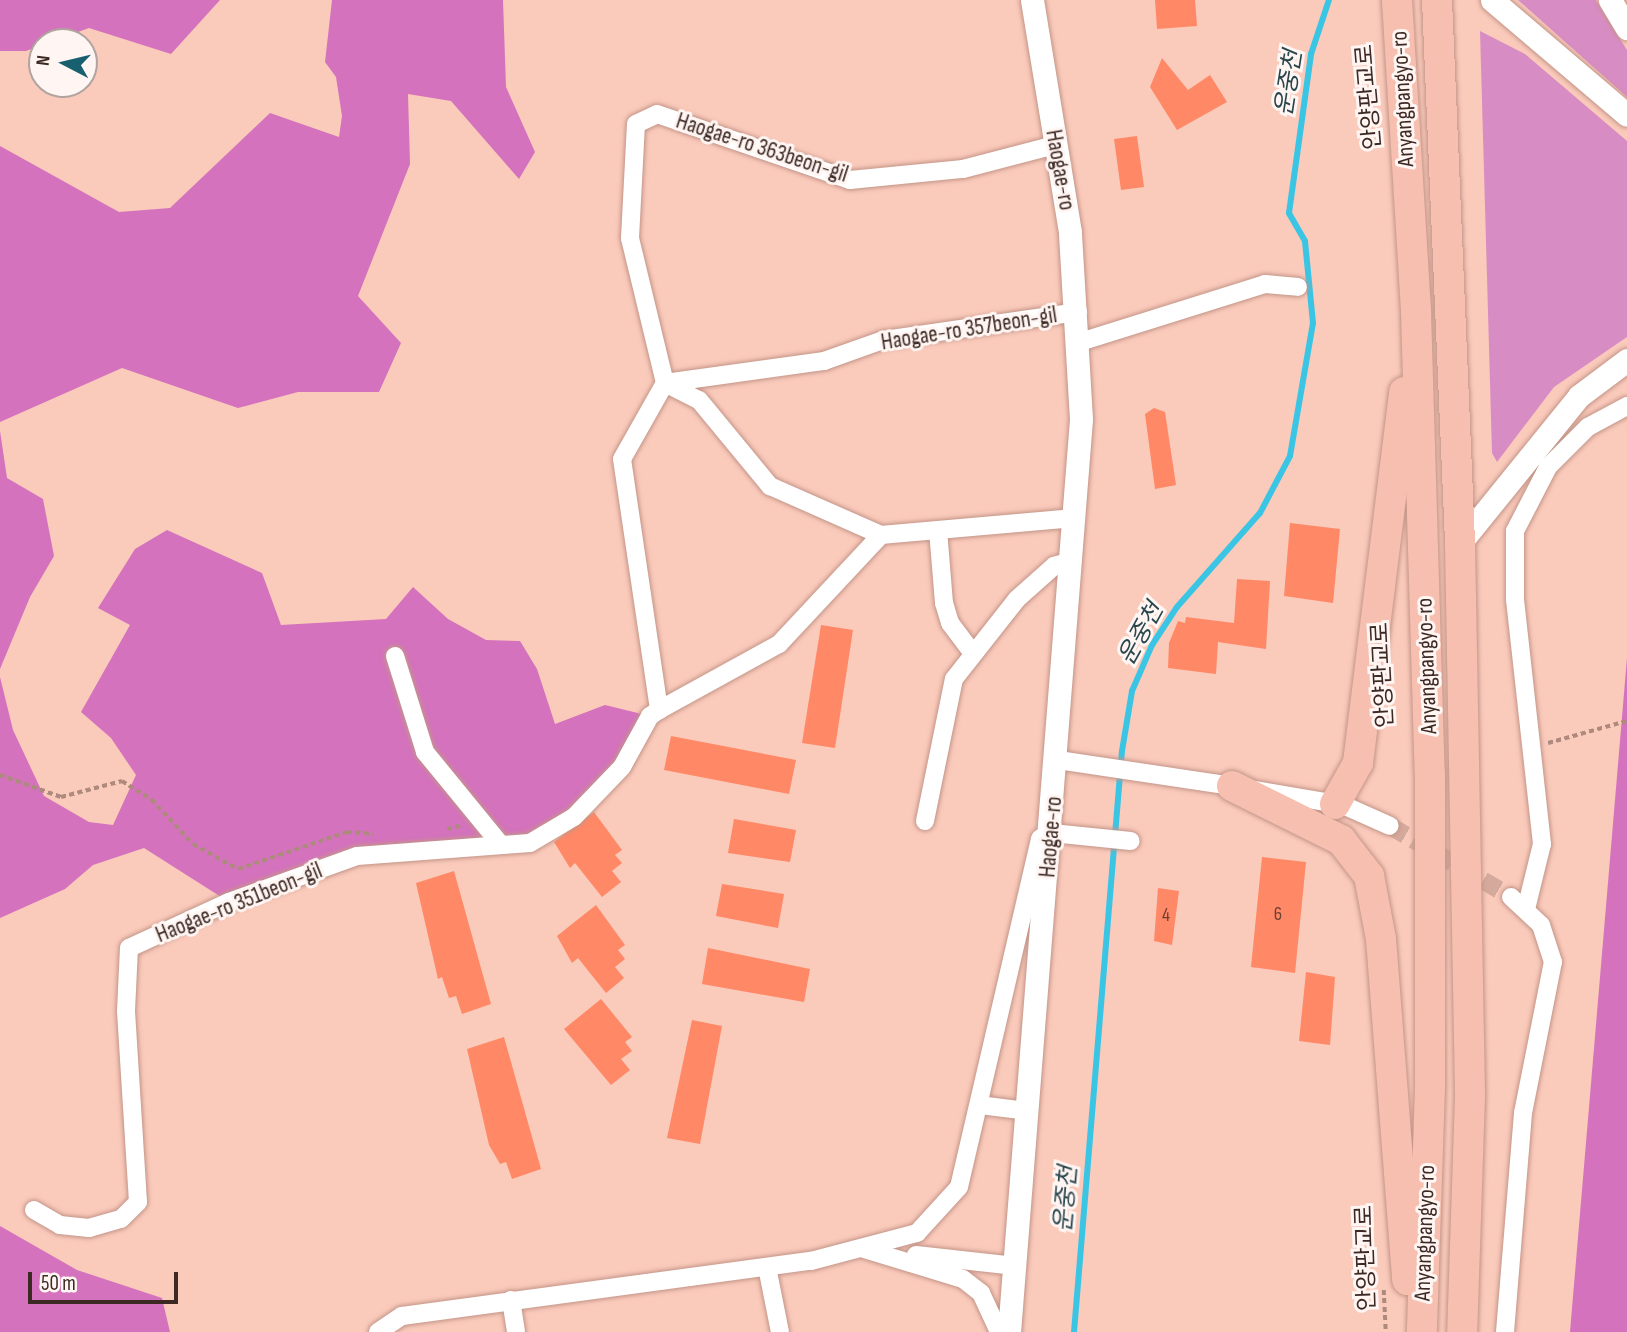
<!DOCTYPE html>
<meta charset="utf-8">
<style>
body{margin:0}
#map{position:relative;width:1627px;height:1332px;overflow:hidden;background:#facabb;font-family:"Sofia Sans Condensed","Noto Sans KR",sans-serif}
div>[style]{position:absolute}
.green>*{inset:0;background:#d88cc4}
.forest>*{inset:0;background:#d472bd}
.stream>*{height:6px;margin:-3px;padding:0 3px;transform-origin:3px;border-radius:3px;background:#3bc5e5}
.building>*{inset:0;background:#f86}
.minor-tunnel>*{height:18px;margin-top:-9px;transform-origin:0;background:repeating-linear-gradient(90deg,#d4aa9d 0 18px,transparent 0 27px)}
.path>*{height:3.5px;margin-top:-1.75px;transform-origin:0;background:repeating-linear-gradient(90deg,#ad897e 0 5px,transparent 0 8.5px)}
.roads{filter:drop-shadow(0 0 2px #c39588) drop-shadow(0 0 2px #c39588)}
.minor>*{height:18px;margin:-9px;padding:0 9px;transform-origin:9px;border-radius:9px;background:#fff}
.tertiary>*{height:23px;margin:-11.5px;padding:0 11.5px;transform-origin:11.5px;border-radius:11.5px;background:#fff}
.primary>*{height:30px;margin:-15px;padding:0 15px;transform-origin:15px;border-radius:15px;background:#f7bfaf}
span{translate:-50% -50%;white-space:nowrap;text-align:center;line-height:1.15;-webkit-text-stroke:6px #fff5f2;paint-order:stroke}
.number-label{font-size:19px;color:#6d4134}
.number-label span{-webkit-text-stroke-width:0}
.street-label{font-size:23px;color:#3c2924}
.water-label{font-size:24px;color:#29464d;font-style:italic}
.north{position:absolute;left:28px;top:28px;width:70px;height:70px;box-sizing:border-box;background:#fff5f2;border:2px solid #b1a3a0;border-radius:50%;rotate:277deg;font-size:19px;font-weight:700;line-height:28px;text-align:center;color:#3c2924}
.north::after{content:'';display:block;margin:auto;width:24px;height:32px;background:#186070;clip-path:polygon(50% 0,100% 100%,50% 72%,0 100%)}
.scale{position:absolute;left:28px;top:1272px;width:150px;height:32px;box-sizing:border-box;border:4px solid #3c2924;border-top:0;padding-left:9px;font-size:21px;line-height:24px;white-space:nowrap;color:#3c2924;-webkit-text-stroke:5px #fff5f2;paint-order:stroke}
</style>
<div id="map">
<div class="green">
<div style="clip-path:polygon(1518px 0,1596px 0,1627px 50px,1627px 97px)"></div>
<div style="clip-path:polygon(1480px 31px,1525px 54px,1627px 141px,1627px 337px,1554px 387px,1497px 462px,1492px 453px)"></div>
</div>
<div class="forest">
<div style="clip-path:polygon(0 0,220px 0,171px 54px,89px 28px,26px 51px,0 51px)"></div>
<div style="clip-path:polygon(332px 0,503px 0,506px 87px,535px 152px,519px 179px,451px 101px,408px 94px,410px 164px,358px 296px,401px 343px,379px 392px,298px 392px,238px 408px,122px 368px,0 422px,0 146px,119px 212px,170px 208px,270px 113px,339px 137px,342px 116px,336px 77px,325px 62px)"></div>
<div style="clip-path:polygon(0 431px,7px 478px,43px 499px,54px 556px,30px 597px,0 669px)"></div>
<div style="clip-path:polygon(167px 530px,262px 573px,281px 625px,386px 619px,413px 587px,448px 619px,486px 640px,520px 641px,537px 669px,555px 724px,605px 705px,650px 716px,622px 767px,530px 843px,357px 856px,229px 902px,144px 848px,93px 865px,65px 889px,0 918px,0 677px,13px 730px,44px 796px,89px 822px,113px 825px,136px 775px,111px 738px,81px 712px,130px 625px,98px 608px,135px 549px)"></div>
<div style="clip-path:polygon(1627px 658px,1627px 1332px,1570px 1332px)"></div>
<div style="clip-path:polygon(0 1226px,77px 1270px,162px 1298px,170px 1332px,0 1332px)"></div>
</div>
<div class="stream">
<div style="left:1074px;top:1332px;width:583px;rotate:-85.28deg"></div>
<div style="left:1122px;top:751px;width:61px;rotate:-80.5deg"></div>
<div style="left:1132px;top:691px;width:50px;rotate:-66.5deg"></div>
<div style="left:1152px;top:645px;width:45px;rotate:-56.7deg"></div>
<div style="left:1177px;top:607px;width:125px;rotate:-48.6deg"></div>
<div style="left:1260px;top:513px;width:64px;rotate:-62.2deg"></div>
<div style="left:1290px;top:456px;width:135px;rotate:-80.2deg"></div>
<div style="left:1313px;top:323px;width:82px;rotate:-95.6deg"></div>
<div style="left:1305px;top:241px;width:32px;rotate:-120deg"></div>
<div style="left:1289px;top:213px;width:161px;rotate:-82.1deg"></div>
<div style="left:1311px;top:54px;width:57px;rotate:-71.6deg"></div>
</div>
<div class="building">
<div style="clip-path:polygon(1155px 0,1195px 0,1197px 26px,1157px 29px)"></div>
<div style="clip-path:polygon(1162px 58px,1188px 90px,1210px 75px,1227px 102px,1177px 130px,1150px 87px)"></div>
<div style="clip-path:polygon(1137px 136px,1144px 187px,1121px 190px,1114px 139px)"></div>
<div style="clip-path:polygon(1154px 408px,1165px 412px,1176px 485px,1155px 489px,1145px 414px)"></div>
<div style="clip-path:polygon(1290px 523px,1340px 529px,1333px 603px,1284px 596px)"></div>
<div style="clip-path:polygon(1237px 579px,1270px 581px,1266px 649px,1218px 642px,1216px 674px,1168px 668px,1169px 643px,1178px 621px,1185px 623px,1186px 617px,1234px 623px)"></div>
<div style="clip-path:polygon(821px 625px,853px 630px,835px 748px,802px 743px)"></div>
<div style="clip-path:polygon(671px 736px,796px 760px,789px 794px,664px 770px)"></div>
<div style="clip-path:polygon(594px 812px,622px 850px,615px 855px,622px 863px,612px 871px,621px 882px,602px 897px,575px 863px,570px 868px,554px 842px)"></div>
<div style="clip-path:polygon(734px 819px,796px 830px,790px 862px,728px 853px)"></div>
<div style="clip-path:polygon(1262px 857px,1306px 862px,1295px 973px,1251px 967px)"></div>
<div style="clip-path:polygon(454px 871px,491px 1004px,462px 1014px,456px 996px,449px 998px,442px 977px,438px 979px,416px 883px)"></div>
<div style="clip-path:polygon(722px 884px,784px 894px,778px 928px,716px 916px)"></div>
<div style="clip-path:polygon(1158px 888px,1179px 891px,1172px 945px,1154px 941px)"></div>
<div style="clip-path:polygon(596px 905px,625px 945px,618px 950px,625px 959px,615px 967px,624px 978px,606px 993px,578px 958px,572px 963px,557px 936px)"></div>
<div style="clip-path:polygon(708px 948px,810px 969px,804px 1002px,702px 984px)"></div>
<div style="clip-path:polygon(1306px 972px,1335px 977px,1330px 1045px,1299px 1041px)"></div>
<div style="clip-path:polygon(601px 999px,632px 1037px,625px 1042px,632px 1051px,621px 1059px,630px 1070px,611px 1085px,564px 1029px)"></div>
<div style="clip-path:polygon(692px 1020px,722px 1026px,700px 1144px,667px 1138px)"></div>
<div style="clip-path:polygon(504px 1037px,541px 1169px,512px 1179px,506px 1162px,500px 1164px,489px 1145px,467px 1049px)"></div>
</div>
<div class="minor-tunnel">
<div style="left:1390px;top:826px;width:140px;rotate:30.4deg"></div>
</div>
<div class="path">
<div style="left:1548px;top:743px;width:82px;rotate:-15.6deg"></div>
<div style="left:0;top:775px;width:65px;rotate:19.8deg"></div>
<div style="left:61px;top:797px;width:63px;rotate:-14.7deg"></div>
<div style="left:122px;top:781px;width:36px;rotate:32deg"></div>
<div style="left:152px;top:800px;width:60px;rotate:47deg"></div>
<div style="left:193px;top:844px;width:51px;rotate:29.1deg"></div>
<div style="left:238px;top:869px;width:115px;rotate:-18.7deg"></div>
<div style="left:347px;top:832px;width:26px;rotate:4deg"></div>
<div style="left:447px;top:829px;width:16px;rotate:-14deg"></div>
<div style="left:1384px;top:1290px;width:42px;rotate:87.3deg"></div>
</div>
<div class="roads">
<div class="minor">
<div style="left:1080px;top:342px;width:194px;rotate:-17.4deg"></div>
<div style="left:1265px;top:284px;width:33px;rotate:5deg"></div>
<div style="left:665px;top:383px;width:87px;rotate:119.5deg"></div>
<div style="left:622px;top:459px;width:254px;rotate:81.6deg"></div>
<div style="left:659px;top:710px;width:137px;rotate:-28.8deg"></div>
<div style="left:779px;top:644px;width:149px;rotate:-46.9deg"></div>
<div style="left:881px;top:535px;width:194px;rotate:-5deg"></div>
<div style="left:665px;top:383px;width:149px;rotate:-103.6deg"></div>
<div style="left:630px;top:238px;width:114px;rotate:-87deg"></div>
<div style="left:636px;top:124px;width:23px;rotate:-25deg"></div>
<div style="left:657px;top:114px;width:204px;rotate:18.9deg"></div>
<div style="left:850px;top:180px;width:114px;rotate:-5.6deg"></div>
<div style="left:963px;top:169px;width:95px;rotate:-14.6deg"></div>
<div style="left:665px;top:383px;width:161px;rotate:-7.9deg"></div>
<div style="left:824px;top:361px;width:63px;rotate:-19.6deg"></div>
<div style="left:883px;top:340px;width:197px;rotate:-8.2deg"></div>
<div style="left:665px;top:383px;width:38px;rotate:27deg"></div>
<div style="left:699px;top:400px;width:112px;rotate:50.5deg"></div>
<div style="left:770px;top:486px;width:121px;rotate:23.8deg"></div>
<div style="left:938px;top:530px;width:73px;rotate:85.3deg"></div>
<div style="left:944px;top:603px;width:21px;rotate:73deg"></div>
<div style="left:950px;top:623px;width:36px;rotate:53deg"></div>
<div style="left:395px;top:656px;width:101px;rotate:72.6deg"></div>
<div style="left:425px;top:752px;width:120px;rotate:50.7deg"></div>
<div style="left:1055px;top:773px;width:13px;rotate:-77deg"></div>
<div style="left:1058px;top:760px;width:176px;rotate:8.5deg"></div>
<div style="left:1232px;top:786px;width:113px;rotate:9.7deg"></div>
<div style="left:1343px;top:805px;width:51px;rotate:24.1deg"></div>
<div style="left:925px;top:821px;width:145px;rotate:-78.5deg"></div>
<div style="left:954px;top:679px;width:102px;rotate:-51.8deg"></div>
<div style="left:1017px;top:599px;width:50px;rotate:-41.7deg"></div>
<div style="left:1054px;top:566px;width:19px;rotate:-16deg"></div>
<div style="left:1052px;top:833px;width:79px;rotate:5.8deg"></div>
<div style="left:1526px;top:909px;width:67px;rotate:-76.2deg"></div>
<div style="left:1542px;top:844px;width:245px;rotate:-96.3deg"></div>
<div style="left:1515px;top:600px;width:69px;rotate:-90deg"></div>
<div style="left:1515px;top:531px;width:72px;rotate:-62.7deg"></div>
<div style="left:1548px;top:467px;width:57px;rotate:-45deg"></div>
<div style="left:1588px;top:427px;width:44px;rotate:-28.3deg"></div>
<div style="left:979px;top:1105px;width:49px;rotate:7deg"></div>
<div style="left:34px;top:1210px;width:30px;rotate:30deg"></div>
<div style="left:60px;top:1225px;width:29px;rotate:6deg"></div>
<div style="left:89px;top:1228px;width:33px;rotate:-16deg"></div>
<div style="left:121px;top:1219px;width:24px;rotate:-45deg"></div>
<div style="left:138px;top:1202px;width:191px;rotate:-93.6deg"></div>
<div style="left:126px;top:1011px;width:63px;rotate:-87.3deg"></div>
<div style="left:129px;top:948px;width:110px;rotate:-24.7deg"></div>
<div style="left:229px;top:902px;width:136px;rotate:-19.8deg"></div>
<div style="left:357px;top:856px;width:173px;rotate:-4.3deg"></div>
<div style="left:530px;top:843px;width:51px;rotate:-30.6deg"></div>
<div style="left:574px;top:817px;width:69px;rotate:-46.2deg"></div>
<div style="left:622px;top:767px;width:58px;rotate:-61.2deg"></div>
<div style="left:650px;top:716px;width:11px;rotate:-34deg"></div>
<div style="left:864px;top:1249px;width:103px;rotate:16.9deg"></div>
<div style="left:963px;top:1279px;width:23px;rotate:38deg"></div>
<div style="left:981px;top:1293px;width:43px;rotate:65.2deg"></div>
<div style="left:916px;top:1255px;width:100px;rotate:6.3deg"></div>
<div style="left:767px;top:1267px;width:66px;rotate:78.7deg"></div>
<div style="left:511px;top:1300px;width:32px;rotate:81deg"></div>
<div style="left:378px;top:1332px;width:29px;rotate:-34deg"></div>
<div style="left:402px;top:1316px;width:413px;rotate:-7.7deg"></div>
<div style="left:811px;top:1261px;width:110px;rotate:-14.8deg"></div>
<div style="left:917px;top:1233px;width:62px;rotate:-47.6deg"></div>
<div style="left:959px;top:1187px;width:358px;rotate:-76.9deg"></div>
<div style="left:1505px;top:1332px;width:220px;rotate:-85.3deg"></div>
<div style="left:1523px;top:1113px;width:154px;rotate:-78.8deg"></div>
<div style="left:1553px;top:962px;width:39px;rotate:-108deg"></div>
<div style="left:1541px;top:925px;width:41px;rotate:-137deg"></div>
</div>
<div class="tertiary">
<div style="left:1492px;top:0;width:177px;rotate:40.4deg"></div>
<div style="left:1610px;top:0;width:33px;rotate:59deg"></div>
<div style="left:1460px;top:543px;width:189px;rotate:-51deg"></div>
<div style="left:1579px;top:396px;width:60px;rotate:-36.9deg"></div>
<div style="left:1009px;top:1332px;width:916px;rotate:-85.49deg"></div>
<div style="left:1081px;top:419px;width:187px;rotate:-93.4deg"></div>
<div style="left:1070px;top:232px;width:235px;rotate:-99.3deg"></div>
</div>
<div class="primary">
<div style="left:1397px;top:0;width:313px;rotate:86.5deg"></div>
<div style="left:1416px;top:312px;width:461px;rotate:88.3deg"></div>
<div style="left:1430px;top:773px;width:314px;rotate:90deg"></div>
<div style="left:1430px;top:1087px;width:245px;rotate:91.9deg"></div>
<div style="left:1437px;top:0;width:543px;rotate:87.57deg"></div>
<div style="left:1460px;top:543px;width:553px;rotate:88.96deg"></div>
<div style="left:1470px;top:1096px;width:236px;rotate:91.9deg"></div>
<div style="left:1232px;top:786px;width:122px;rotate:26.4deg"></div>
<div style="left:1341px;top:840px;width:46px;rotate:52.1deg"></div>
<div style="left:1369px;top:876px;width:64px;rotate:79.2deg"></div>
<div style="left:1381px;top:939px;width:342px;rotate:85.6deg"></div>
<div style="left:1335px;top:804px;width:47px;rotate:-60.7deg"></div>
<div style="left:1358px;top:763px;width:374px;rotate:-82.9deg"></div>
</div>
</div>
<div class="number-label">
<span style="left:1278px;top:915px">6</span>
<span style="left:1166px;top:916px">4</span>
</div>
<div class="street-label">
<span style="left:1369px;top:97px;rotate:-95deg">안양판교로</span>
<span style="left:1403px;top:99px;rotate:-93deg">Anyangpangyo-ro</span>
<span style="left:762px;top:148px;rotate:18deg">Haogae-ro 363beon-gil</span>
<span style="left:1060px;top:170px;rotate:80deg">Haogae-ro</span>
<span style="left:969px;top:329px;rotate:-9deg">Haogae-ro 357beon-gil</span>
<span style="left:1427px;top:666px;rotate:-92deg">Anyangpangyo-ro</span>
<span style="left:1383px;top:675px;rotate:-93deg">안양판교로</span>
<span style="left:1051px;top:837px;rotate:-85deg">Haogae-ro</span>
<span style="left:239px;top:903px;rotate:-22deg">Haogae-ro 351beon-gil</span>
<span style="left:1425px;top:1233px;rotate:-88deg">Anyangpangyo-ro</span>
<span style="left:1366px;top:1258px;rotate:-92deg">안양판교로</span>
</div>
<div class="water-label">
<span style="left:1289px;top:83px;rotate:-81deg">운중천</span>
<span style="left:1141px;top:634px;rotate:-61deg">운중천</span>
<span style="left:1066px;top:1199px;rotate:-85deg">운중천</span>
</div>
<div class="north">N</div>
<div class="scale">50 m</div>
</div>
